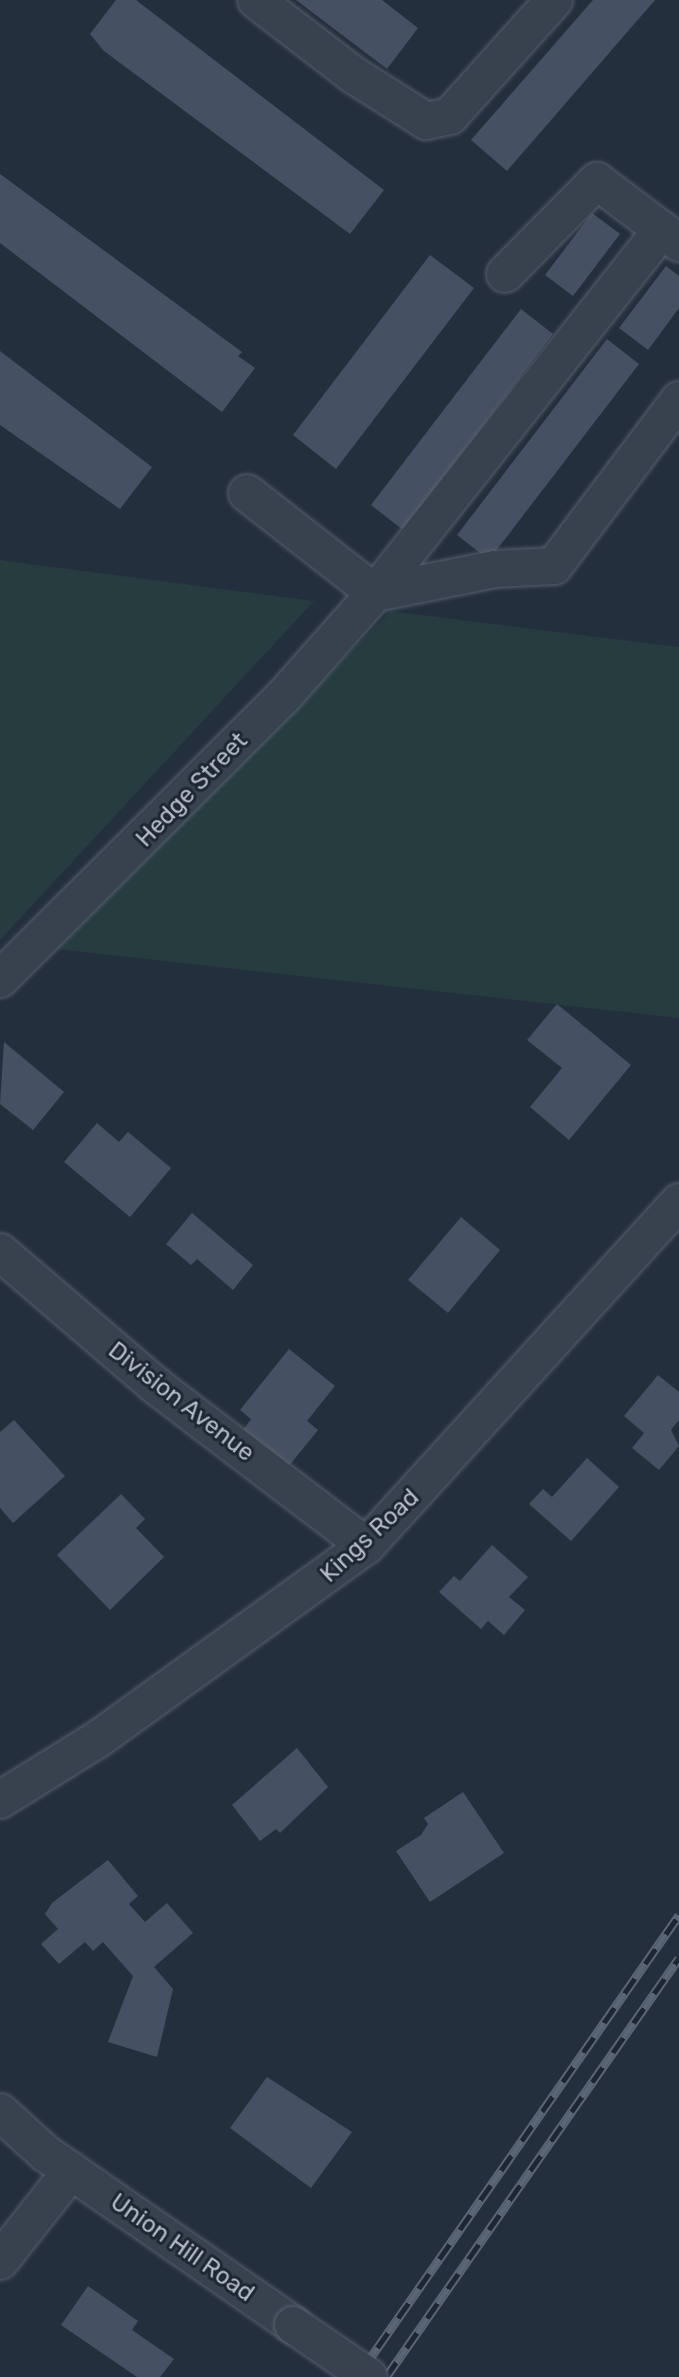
<!DOCTYPE html>
<style>
body{margin:0}
#map{position:relative;width:679px;height:2377px;overflow:hidden;background:#242f3e;font-family:Rubik,sans-serif}
div>[style]{position:absolute}
.green>*{inset:0;background:#263c3f}
.building>*{inset:0;background:#455162}
.roads{filter:drop-shadow(0 0 2px #565f6c) drop-shadow(0 0 2px #565f6c)}
.minor>*{height:36px;margin:-18px;padding:0 18px;transform-origin:18px;border-radius:18px;background:#38414e}
.rail>*{height:9px;margin-top:-4.5px;transform-origin:0;background:repeating-linear-gradient(90deg,#1d2633 0 18px,#5a6575 0 36px);box-sizing:border-box;border-block:2px solid #5a6575}
.bridges{filter:drop-shadow(0 0 2px #565f6c) drop-shadow(0 0 2px #565f6c)}
.minor-bridge>*{height:36px;margin:-18px;padding:0 18px;transform-origin:18px;border-radius:18px;background:#38414e}
span{translate:-50% -50%;white-space:nowrap;text-align:center;line-height:1.15;-webkit-text-stroke:6px #1d2633;paint-order:stroke}
.street-label{font-size:24px;color:#b4bcc9}
</style>
<div id="map">
<div class="green">
<div style="clip-path:polygon(0 560px,314px 601px,0 940px)"></div>
<div style="clip-path:polygon(391px 611px,679px 647px,679px 1018px,56px 949px)"></div>
</div>
<div class="building">
<div style="clip-path:polygon(116px 0,136px 0,384px 190px,350px 234px,104px 51px,90px 34px)"></div>
<div style="clip-path:polygon(296px 0,382px 0,418px 28px,387px 69px)"></div>
<div style="clip-path:polygon(593px 0,655px 0,507px 171px,471px 140px)"></div>
<div style="clip-path:polygon(0 174px,242px 352px,238px 356px,255px 368px,222px 412px,0 243px)"></div>
<div style="clip-path:polygon(592px 213px,620px 234px,573px 296px,545px 275px)"></div>
<div style="clip-path:polygon(430px 255px,474px 288px,336px 469px,293px 435px)"></div>
<div style="clip-path:polygon(666px 266px,679px 276px,679px 308px,648px 350px,619px 328px)"></div>
<div style="clip-path:polygon(521px 309px,553px 334px,403px 530px,371px 505px)"></div>
<div style="clip-path:polygon(607px 339px,639px 364px,489px 560px,457px 535px)"></div>
<div style="clip-path:polygon(0 351px,152px 467px,120px 509px,0 425px)"></div>
<div style="clip-path:polygon(557px 1004px,631px 1065px,569px 1140px,530px 1107px,562px 1068px,527px 1040px)"></div>
<div style="clip-path:polygon(4px 1042px,64px 1092px,33px 1130px,0 1104px)"></div>
<div style="clip-path:polygon(97px 1123px,119px 1142px,128px 1132px,171px 1168px,130px 1217px,64px 1162px)"></div>
<div style="clip-path:polygon(192px 1213px,253px 1265px,233px 1290px,197px 1259px,191px 1265px,166px 1244px)"></div>
<div style="clip-path:polygon(461px 1217px,500px 1250px,448px 1313px,408px 1280px)"></div>
<div style="clip-path:polygon(289px 1349px,335px 1386px,307px 1421px,318px 1430px,288px 1467px,243px 1430px,251px 1419px,240px 1410px)"></div>
<div style="clip-path:polygon(658px 1375px,679px 1392px,679px 1420px,671px 1430px,679px 1446px,659px 1470px,632px 1448px,644px 1433px,624px 1416px)"></div>
<div style="clip-path:polygon(14px 1420px,65px 1476px,13px 1523px,0 1508px,0 1432px)"></div>
<div style="clip-path:polygon(587px 1458px,619px 1487px,571px 1541px,529px 1504px,543px 1489px,552px 1497px)"></div>
<div style="clip-path:polygon(121px 1494px,145px 1519px,136px 1528px,164px 1557px,110px 1610px,57px 1555px)"></div>
<div style="clip-path:polygon(492px 1545px,528px 1577px,509px 1597px,525px 1610px,504px 1635px,488px 1621px,481px 1629px,439px 1592px,454px 1576px,460px 1581px)"></div>
<div style="clip-path:polygon(297px 1748px,328px 1787px,280px 1833px,276px 1829px,260px 1841px,232px 1805px)"></div>
<div style="clip-path:polygon(463px 1792px,504px 1853px,430px 1902px,396px 1851px,421px 1835px,428px 1824px,424px 1818px)"></div>
<div style="clip-path:polygon(108px 1860px,138px 1896px,129px 1904px,145px 1922px,167px 1903px,193px 1933px,154px 1967px,173px 1989px,157px 2057px,108px 2042px,133px 1976px,103px 1942px,93px 1951px,85px 1942px,59px 1964px,41px 1944px,58px 1929px,45px 1914px,52px 1903px)"></div>
<div style="clip-path:polygon(267px 2077px,352px 2132px,311px 2188px,230px 2128px)"></div>
<div style="clip-path:polygon(88px 2286px,138px 2321px,132px 2330px,174px 2359px,160px 2377px,137px 2377px,61px 2325px)"></div>
</div>
<div class="roads">
<div class="minor">
<div style="left:256px;top:0;width:121px;rotate:37.6deg"></div>
<div style="left:352px;top:74px;width:88px;rotate:32.4deg"></div>
<div style="left:426px;top:121px;width:25px;rotate:-12deg"></div>
<div style="left:450px;top:116px;width:156px;rotate:-48.1deg"></div>
<div style="left:505px;top:274px;width:131px;rotate:-45.3deg"></div>
<div style="left:597px;top:181px;width:103px;rotate:37.1deg"></div>
<div style="left:247px;top:493px;width:162px;rotate:38deg"></div>
<div style="left:375px;top:593px;width:122px;rotate:-11.3deg"></div>
<div style="left:495px;top:569px;width:59px;rotate:-2.9deg"></div>
<div style="left:554px;top:566px;width:208px;rotate:-53deg"></div>
<div style="left:0;top:979px;width:401px;rotate:-44.9deg"></div>
<div style="left:284px;top:696px;width:137px;rotate:-48.5deg"></div>
<div style="left:375px;top:593px;width:463px;rotate:-51.7deg"></div>
<div style="left:0;top:1252px;width:204px;rotate:40.6deg"></div>
<div style="left:155px;top:1385px;width:265px;rotate:37.3deg"></div>
<div style="left:0;top:1800px;width:115px;rotate:-31.9deg"></div>
<div style="left:98px;top:1739px;width:330px;rotate:-35.8deg"></div>
<div style="left:366px;top:1546px;width:465px;rotate:-47.7deg"></div>
<div style="left:0;top:2112px;width:61px;rotate:42.3deg"></div>
<div style="left:45px;top:2153px;width:302px;rotate:34.7deg"></div>
<div style="left:0;top:2261px;width:115px;rotate:-51.7deg"></div>
</div>
</div>
<div class="rail">
<div style="left:357px;top:2377px;width:563px;rotate:-55.12deg"></div>
<div style="left:386px;top:2377px;width:511px;rotate:-55.04deg"></div>
</div>
<div class="bridges">
<div class="minor-bridge">
<div style="left:293px;top:2325px;width:92px;rotate:34.4deg"></div>
</div>
</div>
<div class="street-label">
<span style="left:192px;top:790px;rotate:-46deg">Hedge Street</span>
<span style="left:181px;top:1402px;rotate:38deg">Division Avenue</span>
<span style="left:370px;top:1536px;rotate:-43deg">Kings Road</span>
<span style="left:182px;top:2248px;rotate:35deg">Union Hill Road</span>
</div>
</div>
